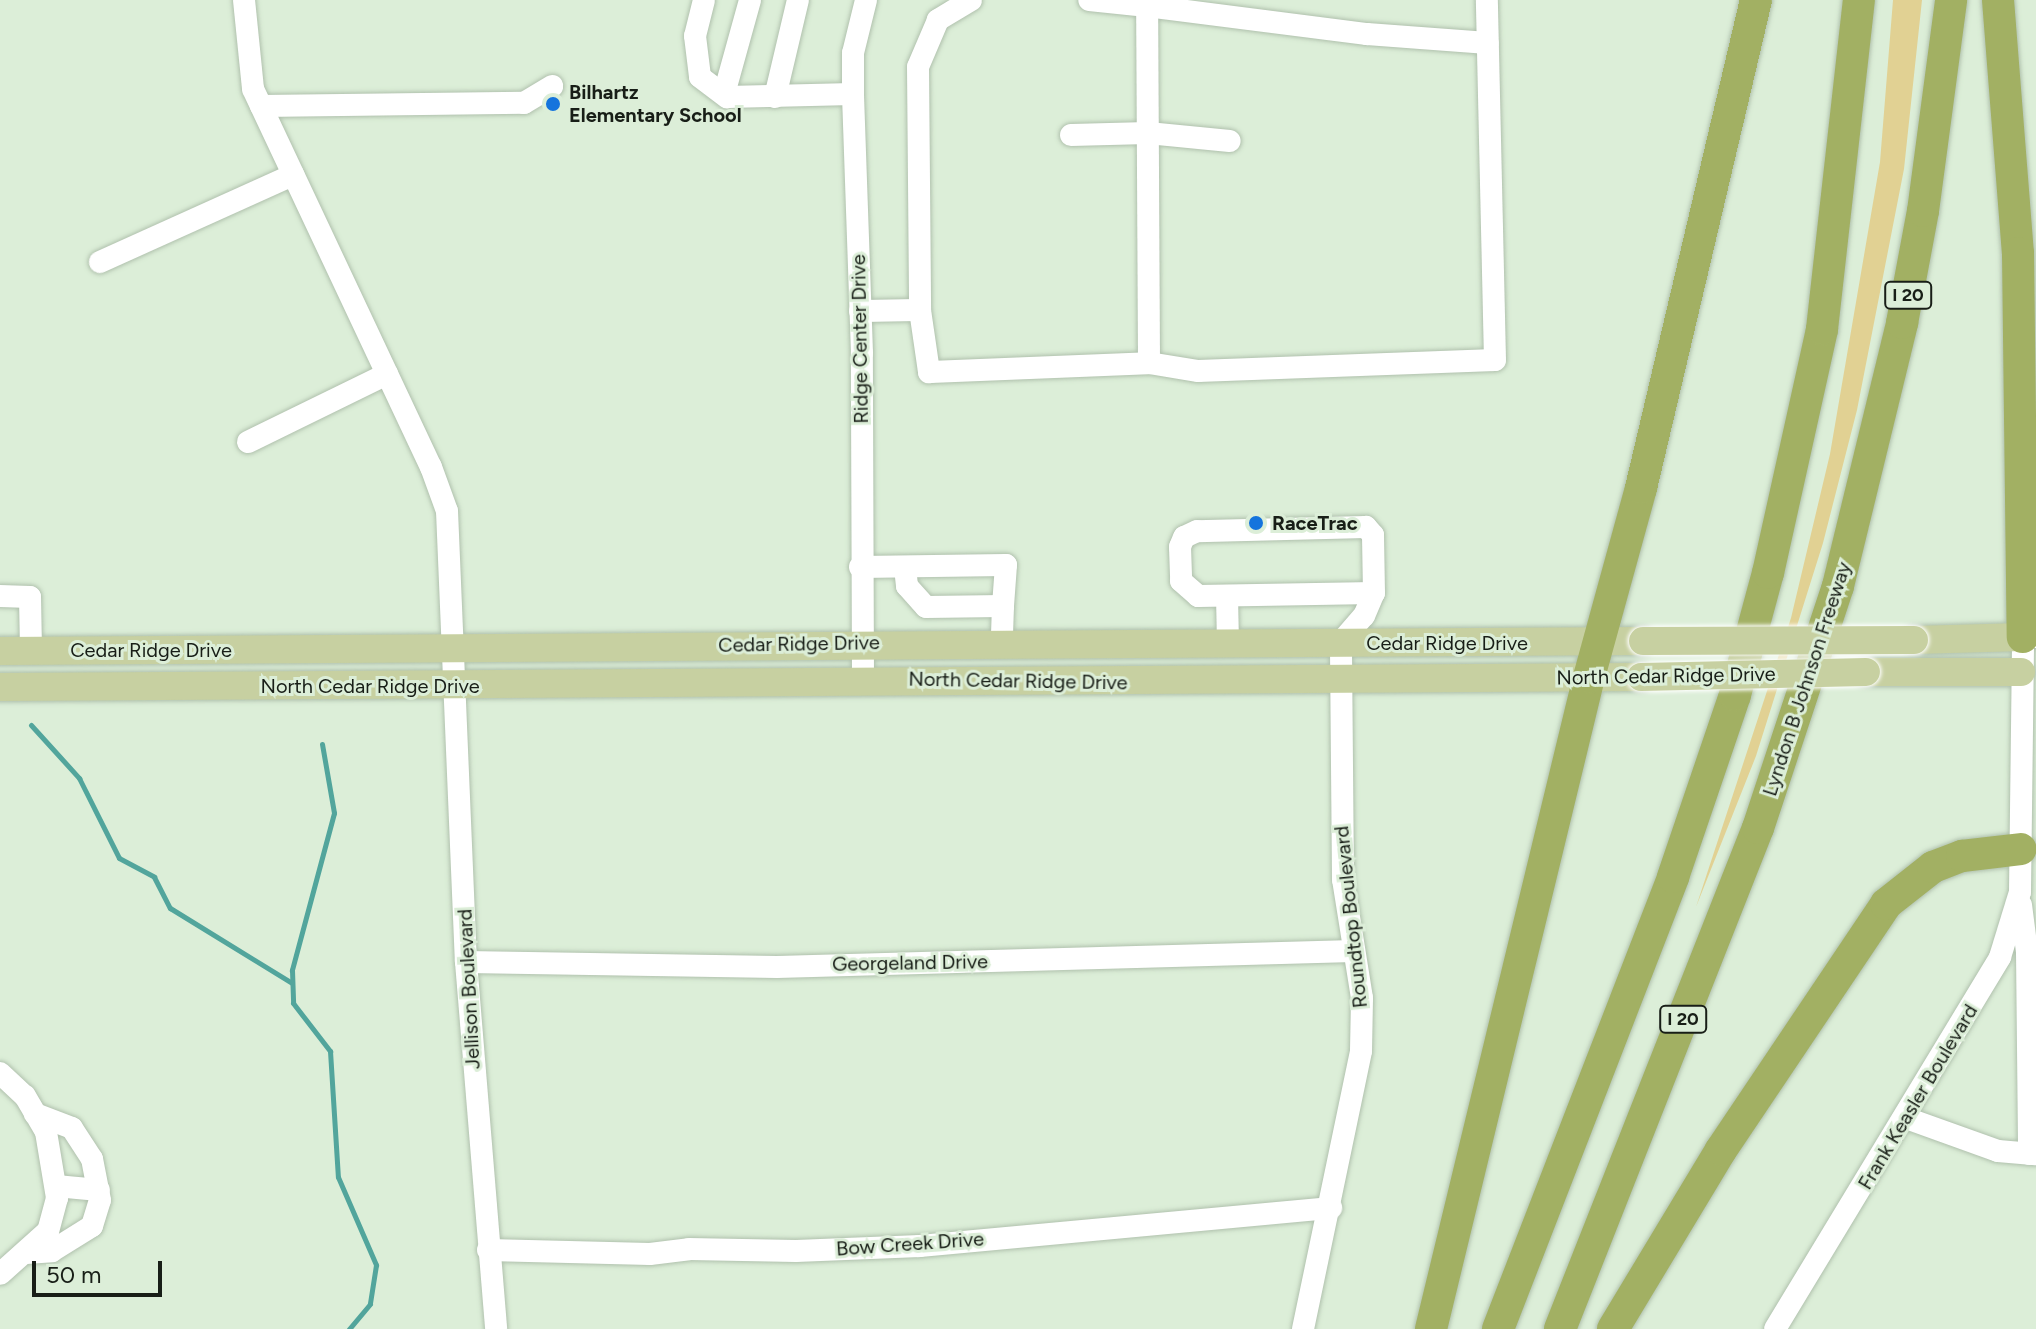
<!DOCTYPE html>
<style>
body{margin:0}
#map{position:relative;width:2036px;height:1329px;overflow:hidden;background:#dceed8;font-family:Figtree,sans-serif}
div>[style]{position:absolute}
.green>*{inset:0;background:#e1d193}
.stream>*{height:5px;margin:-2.5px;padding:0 2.5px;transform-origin:2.5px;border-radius:2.5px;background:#52a59c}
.roads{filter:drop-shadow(0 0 2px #b0c1ad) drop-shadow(0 0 2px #b0c1ad)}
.minor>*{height:22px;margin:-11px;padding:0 11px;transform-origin:11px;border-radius:11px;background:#fff}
.major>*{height:28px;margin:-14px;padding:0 14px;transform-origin:14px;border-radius:14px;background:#c7d0a1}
.highway>*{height:32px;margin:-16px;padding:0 16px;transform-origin:16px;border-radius:16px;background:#a2b063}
.bridges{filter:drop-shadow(0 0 2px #fff) drop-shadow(0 0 2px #fff)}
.major-bridge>*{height:28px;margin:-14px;padding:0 14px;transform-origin:14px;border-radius:14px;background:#c7d0a1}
.dots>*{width:22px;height:22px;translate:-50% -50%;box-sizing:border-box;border:4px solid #dceed8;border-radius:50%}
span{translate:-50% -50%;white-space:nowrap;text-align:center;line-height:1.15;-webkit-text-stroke:6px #dceed8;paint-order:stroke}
.shield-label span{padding:2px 6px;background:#dceed8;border:2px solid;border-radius:6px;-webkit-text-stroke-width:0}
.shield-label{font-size:18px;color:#181e17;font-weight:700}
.poi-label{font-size:20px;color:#181e17;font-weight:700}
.left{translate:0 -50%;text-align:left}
.street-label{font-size:20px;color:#181e17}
.scale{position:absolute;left:32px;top:1261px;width:130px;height:36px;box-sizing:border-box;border:4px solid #181e17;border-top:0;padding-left:10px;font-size:24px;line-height:28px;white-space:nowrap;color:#181e17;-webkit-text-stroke:6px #dceed8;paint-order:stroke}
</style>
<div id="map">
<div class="green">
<div style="clip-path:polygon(1893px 0,1922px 0,1904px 169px,1857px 410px,1823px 543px,1756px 756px,1696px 907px,1791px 618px,1830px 454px,1880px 162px)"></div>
</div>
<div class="stream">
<div style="left:31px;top:725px;width:72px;rotate:47.8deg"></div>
<div style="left:79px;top:778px;width:89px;rotate:63.4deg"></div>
<div style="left:119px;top:858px;width:40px;rotate:28deg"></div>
<div style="left:154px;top:877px;width:35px;rotate:63deg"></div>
<div style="left:170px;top:908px;width:143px;rotate:31.6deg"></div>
<div style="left:322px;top:744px;width:70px;rotate:80.1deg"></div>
<div style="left:334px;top:813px;width:163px;rotate:105deg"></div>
<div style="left:292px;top:970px;width:33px;rotate:88deg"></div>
<div style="left:293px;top:1003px;width:61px;rotate:52.4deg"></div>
<div style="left:330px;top:1051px;width:126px;rotate:86.4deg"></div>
<div style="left:338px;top:1177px;width:96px;rotate:66.6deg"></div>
<div style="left:376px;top:1265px;width:39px;rotate:99deg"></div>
<div style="left:370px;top:1304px;width:33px;rotate:130deg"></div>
</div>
<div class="roads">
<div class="minor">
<div style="left:244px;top:0;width:89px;rotate:84.2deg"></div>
<div style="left:253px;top:89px;width:418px;rotate:64.8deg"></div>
<div style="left:431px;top:467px;width:47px;rotate:70deg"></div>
<div style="left:447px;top:511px;width:451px;rotate:87.6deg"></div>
<div style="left:466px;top:962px;width:368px;rotate:85.3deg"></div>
<div style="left:704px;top:0;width:37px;rotate:104deg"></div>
<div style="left:695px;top:36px;width:41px;rotate:83deg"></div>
<div style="left:700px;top:77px;width:34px;rotate:37deg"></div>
<div style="left:727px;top:97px;width:126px;rotate:-1.4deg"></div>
<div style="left:971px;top:0;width:39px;rotate:149deg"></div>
<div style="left:938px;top:20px;width:51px;rotate:113.1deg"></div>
<div style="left:918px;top:67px;width:243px;rotate:89.5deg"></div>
<div style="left:920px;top:310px;width:63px;rotate:81.7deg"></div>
<div style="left:929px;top:372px;width:220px;rotate:-2.3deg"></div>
<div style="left:1149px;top:363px;width:357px;rotate:-90.3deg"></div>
<div style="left:1147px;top:6px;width:58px;rotate:-174.1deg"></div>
<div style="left:1146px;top:0;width:6px;rotate:81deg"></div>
<div style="left:1147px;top:6px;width:222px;rotate:7.3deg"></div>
<div style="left:1367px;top:34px;width:121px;rotate:4.3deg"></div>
<div style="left:724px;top:94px;width:98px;rotate:-74.5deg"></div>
<div style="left:775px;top:97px;width:100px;rotate:-76.7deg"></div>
<div style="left:261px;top:106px;width:263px;rotate:-0.7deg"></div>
<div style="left:524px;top:103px;width:33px;rotate:-31deg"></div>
<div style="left:1071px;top:135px;width:77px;rotate:-1.5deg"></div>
<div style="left:1148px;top:133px;width:82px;rotate:5.6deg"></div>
<div style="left:100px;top:262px;width:212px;rotate:-24.3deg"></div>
<div style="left:860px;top:311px;width:60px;rotate:-1deg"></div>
<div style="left:1149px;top:363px;width:50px;rotate:9.3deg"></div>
<div style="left:1198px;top:371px;width:297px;rotate:-2.1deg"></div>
<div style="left:1495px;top:360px;width:360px;rotate:-91.3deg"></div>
<div style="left:248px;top:442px;width:155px;rotate:-26.1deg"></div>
<div style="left:860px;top:567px;width:146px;rotate:-0.8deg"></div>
<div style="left:1006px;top:565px;width:41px;rotate:94.2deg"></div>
<div style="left:905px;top:567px;width:19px;rotate:84deg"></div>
<div style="left:907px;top:586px;width:28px;rotate:48deg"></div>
<div style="left:926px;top:607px;width:77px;rotate:-0.7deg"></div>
<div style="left:1003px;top:606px;width:37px;rotate:92deg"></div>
<div style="left:0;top:596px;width:30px;rotate:2deg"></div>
<div style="left:30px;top:597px;width:54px;rotate:88.9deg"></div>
<div style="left:1227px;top:596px;width:48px;rotate:88.8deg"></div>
<div style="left:863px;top:680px;width:327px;rotate:-90.2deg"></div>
<div style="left:862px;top:353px;width:259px;rotate:-92deg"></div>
<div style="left:853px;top:94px;width:41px;rotate:-90deg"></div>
<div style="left:853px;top:53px;width:55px;rotate:-76.2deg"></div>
<div style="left:2021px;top:905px;width:47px;rotate:82.7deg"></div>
<div style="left:2027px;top:952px;width:202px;rotate:89.4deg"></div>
<div style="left:466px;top:962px;width:311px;rotate:0.9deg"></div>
<div style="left:777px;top:967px;width:577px;rotate:-1.59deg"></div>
<div style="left:0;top:1073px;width:34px;rotate:43deg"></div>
<div style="left:25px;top:1096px;width:42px;rotate:59.7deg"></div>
<div style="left:46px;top:1132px;width:67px;rotate:80.5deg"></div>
<div style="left:57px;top:1198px;width:34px;rotate:105deg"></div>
<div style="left:48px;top:1231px;width:64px;rotate:138.1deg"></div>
<div style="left:1906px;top:1118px;width:98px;rotate:19.7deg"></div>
<div style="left:1998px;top:1151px;width:38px;rotate:5deg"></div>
<div style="left:56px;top:1186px;width:43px;rotate:5.3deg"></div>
<div style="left:488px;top:1250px;width:162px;rotate:1.4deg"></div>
<div style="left:650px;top:1254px;width:39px;rotate:-7deg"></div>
<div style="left:689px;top:1249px;width:107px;rotate:1.1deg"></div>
<div style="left:796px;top:1251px;width:124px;rotate:-2.3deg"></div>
<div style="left:920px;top:1246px;width:413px;rotate:-5.3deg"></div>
<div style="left:26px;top:1253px;width:26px;rotate:-4deg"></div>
<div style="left:52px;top:1251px;width:47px;rotate:-32deg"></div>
<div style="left:92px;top:1226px;width:27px;rotate:-73deg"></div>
<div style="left:100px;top:1200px;width:42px;rotate:-101deg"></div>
<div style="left:92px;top:1159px;width:37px;rotate:-123deg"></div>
<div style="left:72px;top:1128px;width:40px;rotate:-159deg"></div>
<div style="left:1303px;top:1329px;width:284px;rotate:-78.2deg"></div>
<div style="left:1361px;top:1051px;width:53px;rotate:-88.9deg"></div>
<div style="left:1362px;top:998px;width:120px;rotate:-99.1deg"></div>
<div style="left:1343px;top:880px;width:238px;rotate:-90.5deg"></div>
<div style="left:1341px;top:642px;width:35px;rotate:-49deg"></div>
<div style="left:1364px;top:616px;width:25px;rotate:-67deg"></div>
<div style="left:1374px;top:593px;width:58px;rotate:-91deg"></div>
<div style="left:1373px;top:535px;width:11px;rotate:-131deg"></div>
<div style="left:1366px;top:527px;width:169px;rotate:178.6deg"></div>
<div style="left:1197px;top:531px;width:14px;rotate:155deg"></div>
<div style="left:1184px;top:537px;width:11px;rotate:112deg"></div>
<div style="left:1180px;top:547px;width:34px;rotate:88deg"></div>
<div style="left:1181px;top:581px;width:23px;rotate:41deg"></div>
<div style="left:1198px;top:596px;width:176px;rotate:-1deg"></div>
<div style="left:1775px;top:1329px;width:435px;rotate:-58.8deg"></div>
<div style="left:2000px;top:957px;width:68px;rotate:-72.9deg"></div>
<div style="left:2020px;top:892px;width:255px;rotate:-89.3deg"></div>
<div style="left:2023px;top:637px;width:13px"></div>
</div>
<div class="major">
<div style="left:1914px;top:640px;width:109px;rotate:-1.6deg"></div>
<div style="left:0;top:651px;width:1643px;rotate:-0.35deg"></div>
<div style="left:1866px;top:672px;width:155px"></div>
<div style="left:0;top:687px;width:1641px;rotate:-0.35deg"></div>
</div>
<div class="highway">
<div style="left:1998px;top:0;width:254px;rotate:85.5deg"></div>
<div style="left:2018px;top:253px;width:384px;rotate:89.3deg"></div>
<div style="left:1431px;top:1329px;width:671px;rotate:-76.38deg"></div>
<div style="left:1589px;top:677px;width:196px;rotate:-74.6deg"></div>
<div style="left:1641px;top:488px;width:501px;rotate:-76.74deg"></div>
<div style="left:1498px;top:1329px;width:485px;rotate:-68.8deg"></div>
<div style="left:1673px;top:877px;width:192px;rotate:-71.2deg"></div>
<div style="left:1735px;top:695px;width:126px;rotate:-74.9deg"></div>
<div style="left:1768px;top:573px;width:250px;rotate:-77.5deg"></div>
<div style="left:1822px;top:329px;width:331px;rotate:-83.6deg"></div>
<div style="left:1560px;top:1329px;width:539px;rotate:-68.44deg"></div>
<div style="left:1758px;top:828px;width:255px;rotate:-71.7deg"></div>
<div style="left:1838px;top:586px;width:271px;rotate:-76.3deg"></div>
<div style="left:1902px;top:323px;width:114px;rotate:-79.4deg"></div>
<div style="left:1923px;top:211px;width:213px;rotate:-82.4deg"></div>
<div style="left:1613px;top:1329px;width:209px;rotate:-58.9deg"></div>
<div style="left:1721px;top:1150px;width:296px;rotate:-56.1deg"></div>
<div style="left:1886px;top:904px;width:60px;rotate:-38.2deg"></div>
<div style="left:1933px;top:867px;width:31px;rotate:-21deg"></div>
<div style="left:1962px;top:856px;width:59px;rotate:-6.8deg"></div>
</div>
</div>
<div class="bridges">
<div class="major-bridge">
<div style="left:1643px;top:641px;width:271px;rotate:-0.2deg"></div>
<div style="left:1641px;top:677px;width:225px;rotate:-1.3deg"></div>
</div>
</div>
<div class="dots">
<div style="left:553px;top:104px;background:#1574dd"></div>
<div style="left:1256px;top:523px;background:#1574dd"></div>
</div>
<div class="shield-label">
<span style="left:1908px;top:295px">I 20</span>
<span style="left:1683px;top:1019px">I 20</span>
</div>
<div class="poi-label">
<span class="left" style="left:569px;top:104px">Bilhartz<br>Elementary School</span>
<span class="left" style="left:1272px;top:523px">RaceTrac</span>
</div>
<div class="street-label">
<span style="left:860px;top:339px;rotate:-91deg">Ridge Center Drive</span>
<span style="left:1447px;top:643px">Cedar Ridge Drive</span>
<span style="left:799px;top:644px;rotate:-1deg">Cedar Ridge Drive</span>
<span style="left:151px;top:650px">Cedar Ridge Drive</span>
<span style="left:1666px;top:676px;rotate:-1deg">North Cedar Ridge Drive</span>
<span style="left:1807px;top:679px;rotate:-72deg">Lyndon B Johnson Freeway</span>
<span style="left:1018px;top:681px;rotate:1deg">North Cedar Ridge Drive</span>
<span style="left:370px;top:686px">North Cedar Ridge Drive</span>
<span style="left:1351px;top:917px;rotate:-96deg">Roundtop Boulevard</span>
<span style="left:910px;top:963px;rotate:-1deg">Georgeland Drive</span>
<span style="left:469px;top:989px;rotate:-93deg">Jellison Boulevard</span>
<span style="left:1918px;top:1097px;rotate:-59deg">Frank Keasler Boulevard</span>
<span style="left:910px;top:1244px;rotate:-4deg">Bow Creek Drive</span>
</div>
<div class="scale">50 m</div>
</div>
